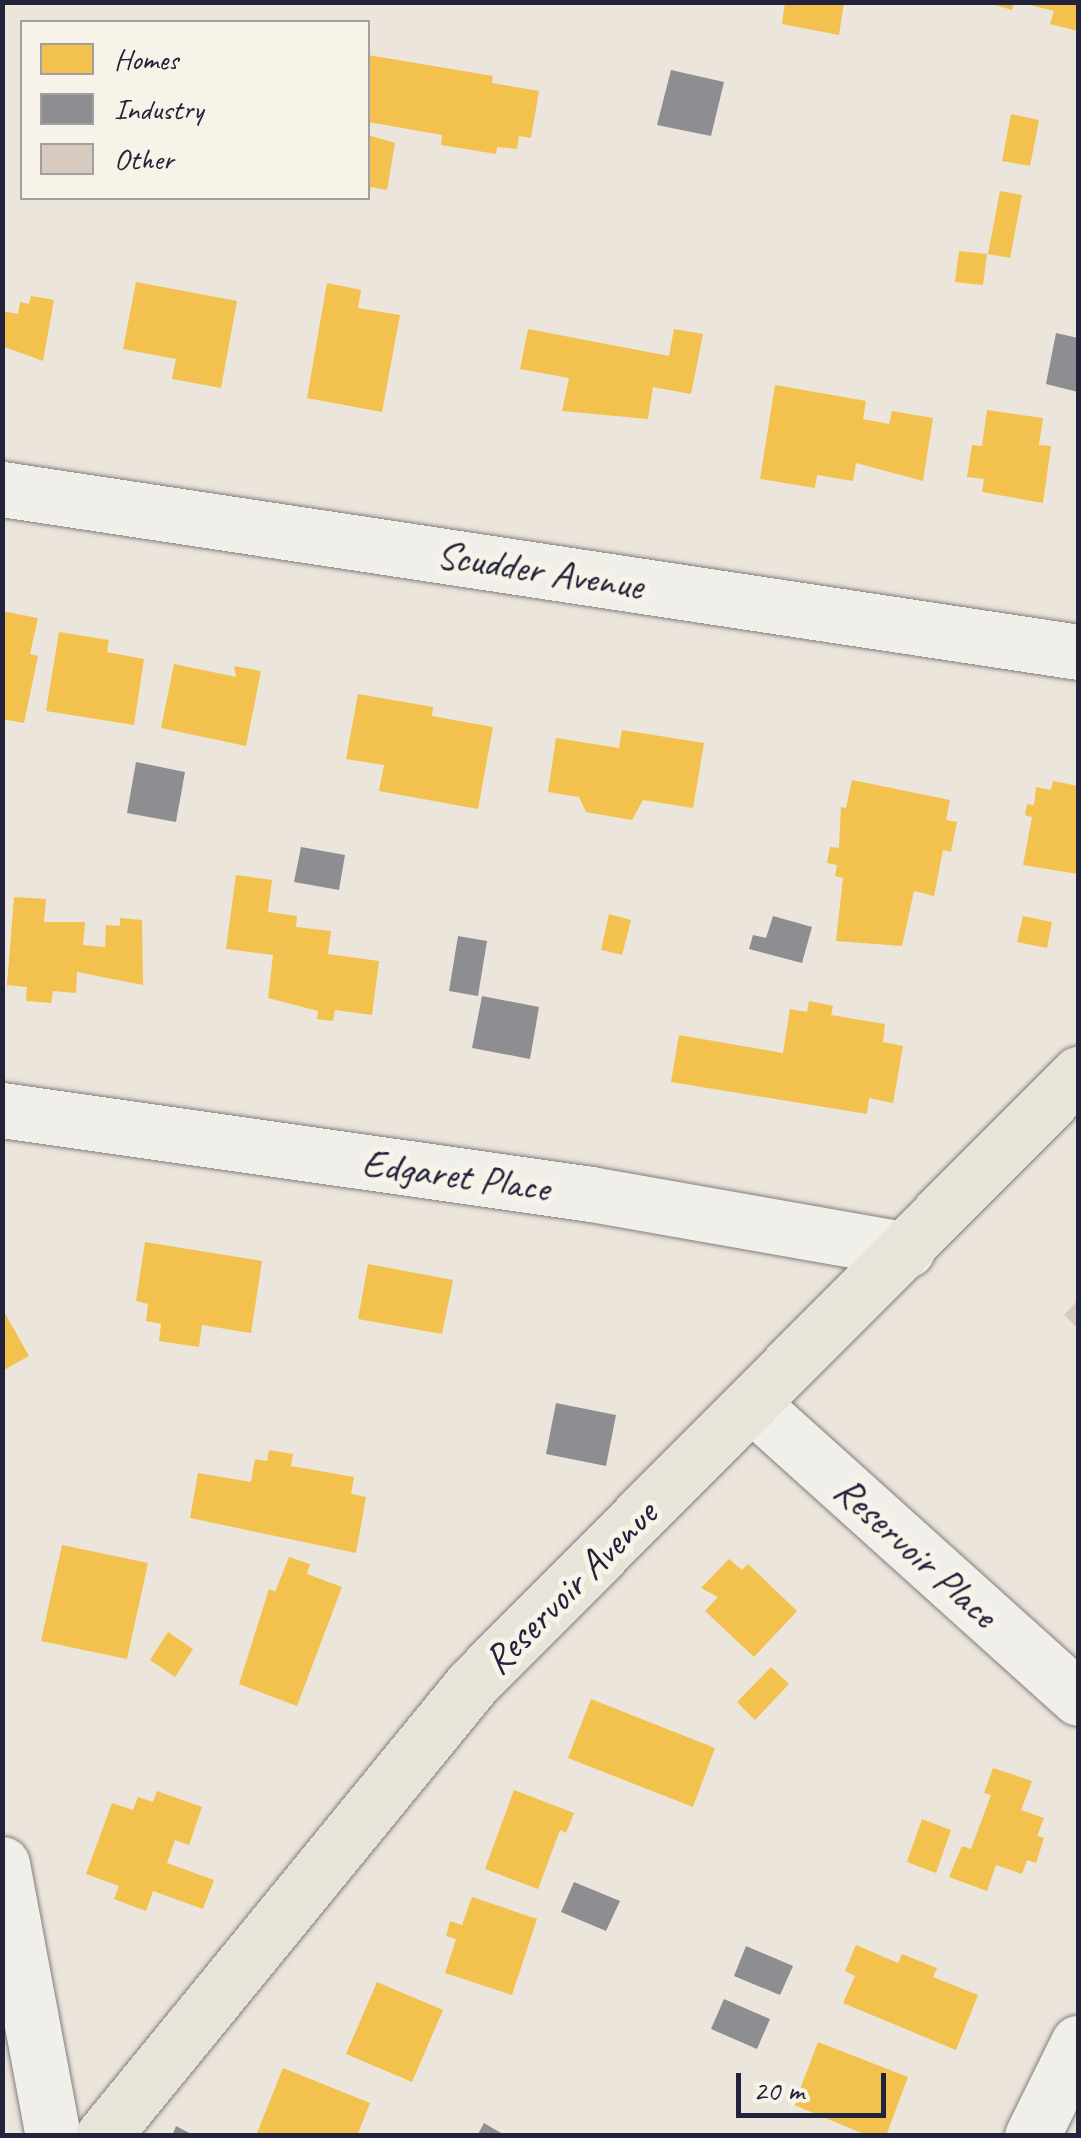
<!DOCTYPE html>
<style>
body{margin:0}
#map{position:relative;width:1081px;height:2138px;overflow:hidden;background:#ece5dc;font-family:Caveat,sans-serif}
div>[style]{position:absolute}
.homes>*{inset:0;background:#f2c14e}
.industry>*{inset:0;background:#8d8d92}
.building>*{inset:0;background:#d7cbc0}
.roads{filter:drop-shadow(0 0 2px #817e7f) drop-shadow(0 0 2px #817e7f)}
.minor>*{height:55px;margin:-27.5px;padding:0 27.5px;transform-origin:27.5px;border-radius:27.5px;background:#f1efea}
.major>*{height:55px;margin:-27.5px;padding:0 27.5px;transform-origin:27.5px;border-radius:27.5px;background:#e9e4d9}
span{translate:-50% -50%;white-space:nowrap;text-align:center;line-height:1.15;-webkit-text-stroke:10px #f7f3e8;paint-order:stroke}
.street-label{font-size:40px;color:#22223b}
.frame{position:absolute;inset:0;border:5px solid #22223b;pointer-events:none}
.legend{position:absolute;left:20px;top:20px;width:350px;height:180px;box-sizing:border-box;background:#f7f3e8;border:2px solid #a29fa3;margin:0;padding:12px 18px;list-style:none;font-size:30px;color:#22223b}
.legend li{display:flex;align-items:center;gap:20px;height:50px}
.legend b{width:50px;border:2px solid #a29fa3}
.scale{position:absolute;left:736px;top:2073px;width:150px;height:45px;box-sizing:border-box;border:5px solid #22223b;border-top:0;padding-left:12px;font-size:30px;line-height:35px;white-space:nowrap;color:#22223b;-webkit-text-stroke:8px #f7f3e8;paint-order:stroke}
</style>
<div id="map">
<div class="homes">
<div style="clip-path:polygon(785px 2px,844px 2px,839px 35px,782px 24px)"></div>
<div style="clip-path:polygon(985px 2px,1014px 2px,1012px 10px)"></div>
<div style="clip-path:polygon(1078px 2px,1078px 31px,1050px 24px,1054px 11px,1027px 4px)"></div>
<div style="clip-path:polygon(368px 55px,493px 76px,492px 83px,539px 91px,531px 138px,519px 136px,517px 149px,497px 147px,496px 154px,441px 145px,442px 135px,368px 122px)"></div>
<div style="clip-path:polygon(1011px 114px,1039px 120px,1030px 166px,1002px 161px)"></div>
<div style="clip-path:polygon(368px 135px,395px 143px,387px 190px,371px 187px,369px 196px)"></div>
<div style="clip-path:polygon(1000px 191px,1022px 195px,1010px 258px,988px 254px)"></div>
<div style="clip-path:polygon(959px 251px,987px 254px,983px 285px,955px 282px)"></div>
<div style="clip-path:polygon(136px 282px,237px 301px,221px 388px,172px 379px,176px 359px,123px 349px)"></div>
<div style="clip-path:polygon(327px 283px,361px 290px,358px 308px,400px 315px,382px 412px,307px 398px)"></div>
<div style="clip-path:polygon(31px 296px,54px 300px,43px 361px,2px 346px,2px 311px,18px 314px,20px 302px,29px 304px)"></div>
<div style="clip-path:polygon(528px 329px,669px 356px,674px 329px,703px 334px,691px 394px,653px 387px,648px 419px,562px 411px,569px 378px,520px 369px)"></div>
<div style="clip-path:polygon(775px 385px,866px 401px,863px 419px,889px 424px,892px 411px,933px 418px,923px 481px,856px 463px,853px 481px,817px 475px,815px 488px,760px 479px)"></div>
<div style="clip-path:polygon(987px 410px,1043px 418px,1039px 445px,1051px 446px,1043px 503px,982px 492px,984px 479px,967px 477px,972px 445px,982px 446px)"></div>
<div style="clip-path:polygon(2px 611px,38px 618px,30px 654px,38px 656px,24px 723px,2px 719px)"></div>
<div style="clip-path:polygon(59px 632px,109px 640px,107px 652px,144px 659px,134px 725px,46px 711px)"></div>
<div style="clip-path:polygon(174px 664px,236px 677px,234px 666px,261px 671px,246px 746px,161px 728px)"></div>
<div style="clip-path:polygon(358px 694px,433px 707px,432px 716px,493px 727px,478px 809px,379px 791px,384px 765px,346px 759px)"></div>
<div style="clip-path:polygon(622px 730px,704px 743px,693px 808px,643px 800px,632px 820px,586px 812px,579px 797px,548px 792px,556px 738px,619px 748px)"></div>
<div style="clip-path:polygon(852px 780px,950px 800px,946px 820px,957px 822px,951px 852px,943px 850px,934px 896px,914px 891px,902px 946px,836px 941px,843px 878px,835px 876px,837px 865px,827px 863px,830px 847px,839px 848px,841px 807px,846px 808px)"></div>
<div style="clip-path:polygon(1053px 781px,1078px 786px,1078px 874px,1023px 865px,1032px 817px,1025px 815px,1027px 804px,1034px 805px,1036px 787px,1051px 790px)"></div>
<div style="clip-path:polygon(236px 875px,272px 880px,268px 912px,297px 916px,296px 927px,331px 931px,328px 954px,379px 961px,372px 1015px,335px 1010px,333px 1021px,317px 1019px,318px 1011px,268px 998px,273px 955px,226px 949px)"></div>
<div style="clip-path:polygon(14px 897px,46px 899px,44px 922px,85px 922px,83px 945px,105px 947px,106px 925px,120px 926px,120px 918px,142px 920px,143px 985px,77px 972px,76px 993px,53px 991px,51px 1003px,26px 1001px,27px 987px,7px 985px)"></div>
<div style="clip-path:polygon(609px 914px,631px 920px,622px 955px,601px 950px)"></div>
<div style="clip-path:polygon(1023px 916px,1052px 922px,1047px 948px,1017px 942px)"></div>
<div style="clip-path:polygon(809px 1001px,833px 1006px,831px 1015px,885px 1024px,883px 1042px,903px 1046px,893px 1103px,869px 1098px,867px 1114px,671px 1082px,679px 1035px,783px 1053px,790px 1009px,807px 1012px)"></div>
<div style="clip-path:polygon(145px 1242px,262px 1261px,251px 1333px,202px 1325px,199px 1347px,159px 1341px,161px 1324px,146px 1321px,148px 1304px,136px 1301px)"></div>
<div style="clip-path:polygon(368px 1264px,453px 1280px,442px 1334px,358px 1319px)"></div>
<div style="clip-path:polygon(2px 1308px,29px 1356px,2px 1371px)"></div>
<div style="clip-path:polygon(269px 1450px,293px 1454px,291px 1466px,354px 1477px,351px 1494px,366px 1497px,356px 1553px,190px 1518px,198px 1473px,251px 1482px,255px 1459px,267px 1461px)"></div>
<div style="clip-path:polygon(62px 1545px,148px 1563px,127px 1659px,41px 1641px)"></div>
<div style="clip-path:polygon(289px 1557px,310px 1564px,307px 1574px,342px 1587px,297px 1706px,239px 1684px,269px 1589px,275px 1592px)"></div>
<div style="clip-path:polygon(729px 1559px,742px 1570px,748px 1564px,797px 1611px,754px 1657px,705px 1611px,718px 1597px,701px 1588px)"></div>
<div style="clip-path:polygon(168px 1632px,193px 1649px,175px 1677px,150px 1660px)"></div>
<div style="clip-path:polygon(771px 1667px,789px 1684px,755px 1720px,737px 1702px)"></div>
<div style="clip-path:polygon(591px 1699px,715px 1748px,693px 1807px,568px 1758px)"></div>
<div style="clip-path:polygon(993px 1768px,1032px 1781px,1021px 1810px,1044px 1818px,1037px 1836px,1044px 1838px,1036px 1863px,1027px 1860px,1022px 1874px,996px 1865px,987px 1891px,949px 1877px,962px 1846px,971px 1849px,991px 1795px,984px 1793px)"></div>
<div style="clip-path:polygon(514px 1790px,574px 1813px,566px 1833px,560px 1830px,538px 1889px,485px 1869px)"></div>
<div style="clip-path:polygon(157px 1791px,202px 1807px,189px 1845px,175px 1840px,167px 1863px,214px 1880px,203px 1909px,153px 1891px,146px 1911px,114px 1899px,119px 1886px,86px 1874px,112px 1803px,133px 1810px,138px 1797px,153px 1802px)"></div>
<div style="clip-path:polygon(922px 1819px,951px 1830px,936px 1873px,907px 1862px)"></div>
<div style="clip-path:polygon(472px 1897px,537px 1919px,512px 1995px,445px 1973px,456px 1939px,446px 1936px,450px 1921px,462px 1925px)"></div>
<div style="clip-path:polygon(856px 1945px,898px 1963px,902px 1954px,937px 1968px,933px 1977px,978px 1995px,956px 2050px,843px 2003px,855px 1976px,845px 1971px)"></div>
<div style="clip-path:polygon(377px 1982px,443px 2010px,412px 2082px,346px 2054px)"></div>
<div style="clip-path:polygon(818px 2042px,908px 2077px,886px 2136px,869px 2136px,794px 2105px)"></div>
<div style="clip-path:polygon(283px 2068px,370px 2103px,357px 2136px,257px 2133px)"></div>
</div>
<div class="industry">
<div style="clip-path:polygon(671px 70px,724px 82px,711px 136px,657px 125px)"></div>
<div style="clip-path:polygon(1056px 333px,1078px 338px,1078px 392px,1046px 384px)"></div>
<div style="clip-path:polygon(136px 762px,185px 772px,176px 822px,127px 813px)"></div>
<div style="clip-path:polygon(301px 847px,345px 855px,339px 890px,294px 882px)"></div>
<div style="clip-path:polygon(773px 916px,812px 927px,802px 963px,749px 949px,753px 935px,766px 938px)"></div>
<div style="clip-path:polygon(458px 936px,487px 941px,478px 996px,449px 991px)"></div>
<div style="clip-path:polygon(482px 996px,539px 1007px,530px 1059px,472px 1048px)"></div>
<div style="clip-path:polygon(556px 1403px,616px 1415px,606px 1466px,546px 1454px)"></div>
<div style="clip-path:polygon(574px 1882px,620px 1901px,606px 1931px,561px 1912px)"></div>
<div style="clip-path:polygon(746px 1946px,793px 1966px,780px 1995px,734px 1976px)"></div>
<div style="clip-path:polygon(724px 1999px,770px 2019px,757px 2049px,711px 2029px)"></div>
<div style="clip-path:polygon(484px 2123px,506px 2136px,477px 2136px)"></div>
<div style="clip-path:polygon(176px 2126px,195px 2136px,172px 2136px)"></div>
</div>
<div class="building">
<div style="clip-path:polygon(1078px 1300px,1078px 1329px,1064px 1315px)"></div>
</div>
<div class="roads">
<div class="minor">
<div style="left:2px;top:489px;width:1088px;rotate:8.61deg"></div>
<div style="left:2px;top:1110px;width:595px;rotate:8.12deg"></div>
<div style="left:591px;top:1194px;width:321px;rotate:10deg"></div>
<div style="left:754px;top:1406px;width:436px;rotate:42deg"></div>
<div style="left:2px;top:1864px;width:277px;rotate:79.4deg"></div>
<div style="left:1032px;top:2136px;width:104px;rotate:-63.7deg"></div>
</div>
<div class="major">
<div style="left:103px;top:2136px;width:583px;rotate:-50.77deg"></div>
<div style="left:472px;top:1684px;width:860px;rotate:-45.19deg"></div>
</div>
</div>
<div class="street-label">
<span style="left:540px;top:570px;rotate:9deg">Scudder Avenue</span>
<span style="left:456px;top:1175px;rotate:8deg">Edgaret Place</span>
<span style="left:916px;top:1552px;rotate:42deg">Reservoir Place</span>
<span style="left:570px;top:1587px;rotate:-45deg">Reservoir Avenue</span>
</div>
<div class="frame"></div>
<ul class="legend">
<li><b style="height:28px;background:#f2c14e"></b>Homes</li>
<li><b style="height:28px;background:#8d8d92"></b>Industry</li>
<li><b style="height:28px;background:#d7cbc0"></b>Other</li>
</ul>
<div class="scale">20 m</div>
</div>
